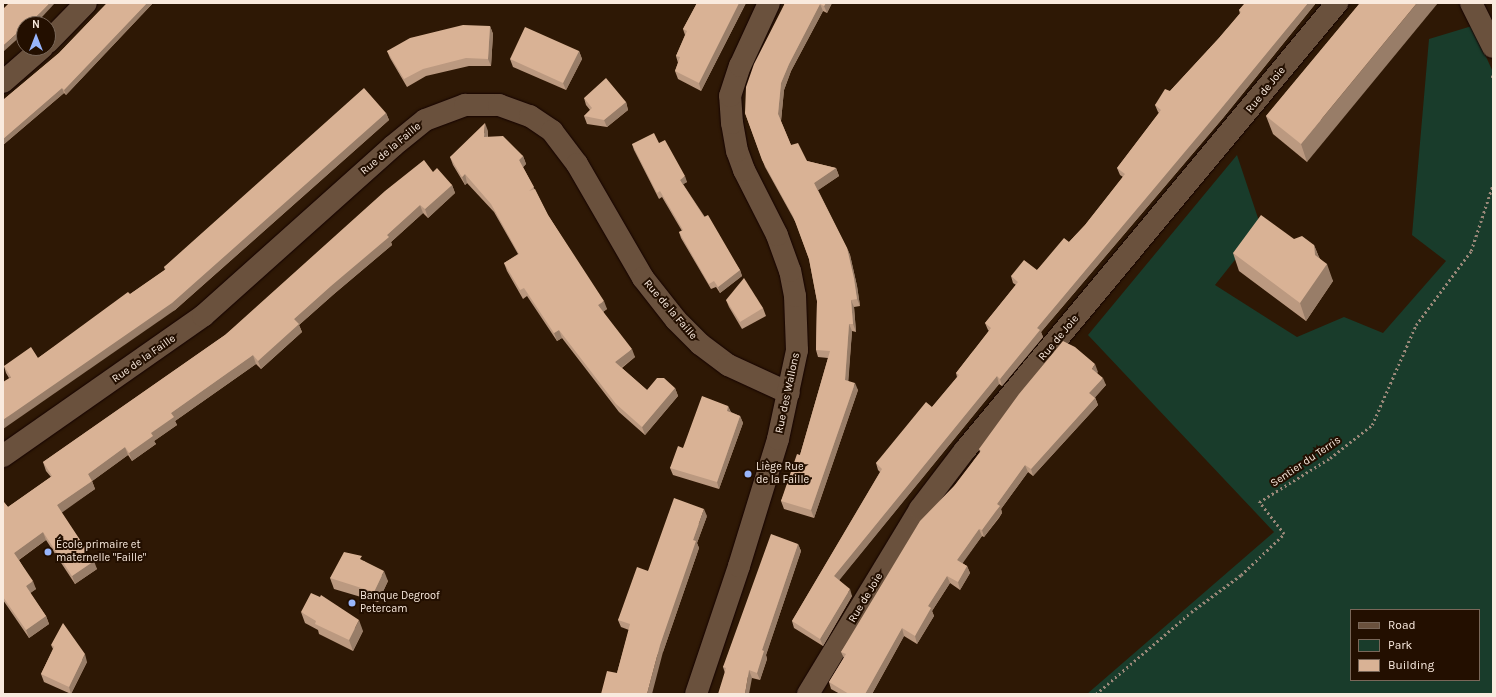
<!DOCTYPE html>
<meta charset="utf-8">
<style>
body{margin:0}
#map{position:relative;width:1496px;height:697px;overflow:hidden;background:#2e1805;font-family:Karla,sans-serif}
div>[style]{position:absolute}
.green>*{inset:0;background:#193c2b}
.path>*{height:2.5px;margin-top:-1.25px;transform-origin:0;background:repeating-linear-gradient(90deg,#9a8879 0 2px,transparent 0 5px)}
.roads{filter:drop-shadow(0 0 1px #150300) drop-shadow(0 0 1px #150300)}
.minor>*{height:22px;margin:-11px;padding:0 11px;transform-origin:11px;border-radius:11px;background:#6a513d}
.wall>*{inset:0;background:#bb9980}
.shaded-wall>*{inset:0;background:#987d68}
.building>*{inset:0;background:#d9b295}
.dots>*{width:11px;height:11px;translate:-50% -50%;box-sizing:border-box;border:2px solid #230f00;border-radius:50%}
span{translate:-50% -50%;white-space:nowrap;text-align:center;line-height:1.15;-webkit-text-stroke:4px #230f00;paint-order:stroke}
.street-label{font-size:11px;color:#f9eade}
.poi-label{font-size:11px;color:#f9eade}
.left{translate:0 -50%;text-align:left}
.frame{position:absolute;inset:0;border:4px solid #f9eade;pointer-events:none}
.legend{position:absolute;left:1350px;top:609px;width:130px;height:72px;box-sizing:border-box;background:#230f00;border:1px solid #796759;margin:0;padding:5px 7px;list-style:none;font-size:12px;color:#f9eade}
.legend li{display:flex;align-items:center;gap:8px;height:20px}
.legend b{width:20px;border:1px solid #796759}
.north{position:absolute;left:16px;top:16px;width:40px;height:40px;box-sizing:border-box;background:#230f00;border:1px solid #796759;border-radius:50%;rotate:0deg;font-size:11px;font-weight:700;line-height:16px;text-align:center;color:#f9eade}
.north::after{content:'';display:block;margin:auto;width:14px;height:18px;background:#98b6fd;clip-path:polygon(50% 0,100% 100%,50% 72%,0 100%)}
</style>
<div id="map">
<div class="green">
<div style="clip-path:polygon(evenodd,1472px 26px,1493px 72px,1493px 694px,1087px 694px,1274px 532px,1088px 335px,1237px 155px,1261px 227px,1215px 285px,1297px 337px,1344px 317px,1383px 333px,1446px 261px,1412px 235px,1429px 39px,1472px 26px,1351px 610px,1479px 610px,1479px 680px,1351px 680px,1351px 610px)"></div>
</div>
<div class="path">
<div style="left:1491px;top:77px;width:2px;rotate:-27deg"></div>
<div style="left:1096px;top:694px;width:125px;rotate:-40.8deg"></div>
<div style="left:1191px;top:612px;width:62px;rotate:-36.5deg"></div>
<div style="left:1241px;top:575px;width:59px;rotate:-43.6deg"></div>
<div style="left:1284px;top:534px;width:41px;rotate:-128deg"></div>
<div style="left:1259px;top:502px;width:84px;rotate:-31.8deg"></div>
<div style="left:1330px;top:458px;width:53px;rotate:-38.2deg"></div>
<div style="left:1372px;top:425px;width:109px;rotate:-66.3deg"></div>
<div style="left:1416px;top:325px;width:92px;rotate:-53.4deg"></div>
<div style="left:1471px;top:251px;width:71px;rotate:-71.8deg"></div>
</div>
<div class="roads">
<div class="minor">
<div style="left:1471px;top:3px;width:49px;rotate:63.4deg"></div>
<div style="left:48px;top:42px;width:54px;rotate:-45.7deg"></div>
<div style="left:3px;top:82px;width:52px;rotate:-41.1deg"></div>
<div style="left:3px;top:456px;width:244px;rotate:-35deg"></div>
<div style="left:203px;top:316px;width:255px;rotate:-41.8deg"></div>
<div style="left:393px;top:146px;width:41px;rotate:-39.1deg"></div>
<div style="left:425px;top:120px;width:43px;rotate:-20.6deg"></div>
<div style="left:465px;top:105px;width:34px"></div>
<div style="left:499px;top:105px;width:33px;rotate:20deg"></div>
<div style="left:530px;top:116px;width:27px;rotate:34deg"></div>
<div style="left:552px;top:131px;width:41px;rotate:52.9deg"></div>
<div style="left:577px;top:164px;width:132px;rotate:59.9deg"></div>
<div style="left:643px;top:278px;width:53px;rotate:51.8deg"></div>
<div style="left:676px;top:320px;width:34px;rotate:45deg"></div>
<div style="left:700px;top:344px;width:35px;rotate:37deg"></div>
<div style="left:728px;top:365px;width:67px;rotate:24.7deg"></div>
<div style="left:696px;top:694px;width:135px;rotate:-71.4deg"></div>
<div style="left:739px;top:566px;width:133px;rotate:-72.9deg"></div>
<div style="left:778px;top:439px;width:91px;rotate:-77.9deg"></div>
<div style="left:797px;top:350px;width:54px;rotate:-92.1deg"></div>
<div style="left:795px;top:296px;width:25px;rotate:-101deg"></div>
<div style="left:790px;top:271px;width:38px;rotate:-110deg"></div>
<div style="left:777px;top:235px;width:73px;rotate:-116.9deg"></div>
<div style="left:744px;top:170px;width:20px;rotate:-110deg"></div>
<div style="left:737px;top:151px;width:28px;rotate:-100deg"></div>
<div style="left:732px;top:123px;width:27px;rotate:-94deg"></div>
<div style="left:730px;top:96px;width:32px;rotate:-72deg"></div>
<div style="left:740px;top:66px;width:69px;rotate:-65.3deg"></div>
<div style="left:808px;top:694px;width:216px;rotate:-58.8deg"></div>
<div style="left:920px;top:509px;width:74px;rotate:-52.7deg"></div>
<div style="left:965px;top:450px;width:582px;rotate:-50.23deg"></div>
</div>
</div>
<div class="wall">
<div style="clip-path:polygon(107px 3px,153px 3px,66px 95px,64px 93px,3px 145px,3px 100px,59px 53px)"></div>
<div style="clip-path:polygon(697px 3px,746px 3px,701px 91px,678px 79px,675px 71px,678px 63px,676px 56px,685px 35px,683px 29px)"></div>
<div style="clip-path:polygon(785px 3px,832px 3px,827px 13px,823px 11px,791px 71px,784px 90px,781px 121px,791px 145px,807px 161px,836px 168px,839px 176px,818px 190px,847px 248px,850px 255px,857px 286px,860px 306px,854px 307px,856px 332px,852px 331px,848px 381px,858px 390px,814px 518px,784px 509px,781px 501px,800px 455px,828px 358px,818px 357px,816px 350px,817px 301px,809px 259px,796px 223px,765px 167px,745px 113px)"></div>
<div style="clip-path:polygon(1245px 3px,1316px 3px,1223px 118px,1041px 332px,1043px 337px,1002px 386px,999px 384px,839px 580px,852px 596px,823px 646px,794px 628px,792px 621px,880px 472px,878px 470px,876px 463px,932px 407px,957px 377px,956px 373px,989px 331px,988px 330px,985px 323px,1016px 285px,1013px 283px,1011px 276px,1037px 270px,1069px 242px,1085px 225px,1123px 177px,1120px 175px,1117px 168px,1159px 113px,1158px 112px,1155px 105px,1170px 91px,1219px 38px,1240px 14px,1239px 10px)"></div>
<div style="clip-path:polygon(1360px 3px,1307px 162px,1273px 134px,1266px 116px)"></div>
<div style="clip-path:polygon(490px 26px,493px 34px,491px 66px,469px 66px,426px 76px,407px 87px,390px 58px,387px 51px)"></div>
<div style="clip-path:polygon(579px 51px,582px 59px,566px 90px,513px 67px,510px 59px)"></div>
<div style="clip-path:polygon(584px 98px,626px 102px,628px 110px,607px 127px,587px 124px,584px 116px,590px 110px,586px 105px)"></div>
<div style="clip-path:polygon(386px 113px,389px 120px,175px 310px,9px 378px,6px 373px,4px 366px,38px 358px,165px 270px,164px 267px)"></div>
<div style="clip-path:polygon(488px 131px,488px 137px,523px 156px,526px 164px,523px 167px,548px 215px,607px 309px,603px 312px,635px 357px,622px 368px,647px 390px,675px 388px,678px 396px,645px 435px,619px 412px,562px 338px,557px 341px,527px 296px,523px 299px,507px 271px,504px 263px,518px 254px,494px 212px,467px 183px,465px 185px,453px 165px,450px 157px)"></div>
<div style="clip-path:polygon(659px 143px,687px 182px,683px 184px,740px 270px,742px 276px,720px 293px,716px 287px,711px 289px,681px 238px,679px 232px,682px 231px,662px 197px,659px 199px,634px 150px,632px 144px)"></div>
<div style="clip-path:polygon(433px 172px,452px 185px,455px 193px,428px 218px,423px 213px,391px 242px,392px 245px,334px 294px,299px 325px,302px 332px,261px 369px,256px 364px,175px 421px,177px 425px,154px 441px,156px 444px,132px 461px,128px 455px,92px 481px,95px 489px,61px 512px,97px 569px,75px 584px,46px 540px,19px 560px,36px 589px,30px 593px,46px 616px,49px 624px,29px 638px,3px 600px,3px 501px,8px 507px,51px 477px,46px 471px,43px 462px,225px 335px)"></div>
<div style="clip-path:polygon(1294px 239px,1314px 245px,1319px 257px,1333px 281px,1306px 321px,1239px 271px,1233px 253px)"></div>
<div style="clip-path:polygon(726px 300px,763px 308px,766px 316px,742px 329px,729px 307px)"></div>
<div style="clip-path:polygon(1098px 372px,1097px 373px,1106px 385px,1095px 397px,1098px 405px,1033px 476px,1028px 472px,1001px 509px,1002px 513px,999px 518px,984px 537px,982px 536px,962px 563px,967px 566px,970px 573px,960px 590px,950px 583px,932px 611px,934px 616px,917px 644px,904px 636px,872px 694px,840px 694px,831px 689px,829px 682px,844px 658px,841px 652px,955px 485px,980px 452px,979px 449px)"></div>
<div style="clip-path:polygon(728px 406px,731px 412px,740px 416px,743px 423px,719px 489px,673px 475px,670px 468px,683px 448px)"></div>
<div style="clip-path:polygon(707px 516px,697px 543px,699px 548px,663px 652px,617px 673px,629px 630px,621px 627px,618px 620px,648px 571px)"></div>
<div style="clip-path:polygon(798px 544px,801px 551px,766px 655px,767px 659px,760px 680px,752px 678px,725px 673px,723px 667px)"></div>
<div style="clip-path:polygon(364px 561px,388px 581px,378px 602px,334px 589px,330px 578px)"></div>
<div style="clip-path:polygon(301px 612px,363px 631px,353px 651px,319px 634px,318px 630px,305px 623px)"></div>
<div style="clip-path:polygon(51px 645px,87px 662px,71px 694px,44px 682px,41px 674px,53px 649px)"></div>
</div>
<div class="shaded-wall">
<div style="clip-path:polygon(50px 3px,55px 3px,42px 17px,34px 24px,28px 24px)"></div>
<div style="clip-path:polygon(147px 3px,153px 3px,66px 95px,64px 90px)"></div>
<div style="clip-path:polygon(739px 3px,746px 3px,701px 91px,699px 83px)"></div>
<div style="clip-path:polygon(826px 3px,832px 3px,827px 13px,824px 6px)"></div>
<div style="clip-path:polygon(1308px 3px,1316px 3px,1223px 118px,1041px 332px,1043px 337px,1002px 386px,1000px 379px,1037px 328px)"></div>
<div style="clip-path:polygon(1417px 3px,1438px 3px,1307px 162px,1301px 144px)"></div>
<div style="clip-path:polygon(820px 4px,823px 11px,791px 71px,784px 90px,781px 121px,778px 114px,781px 83px,789px 64px)"></div>
<div style="clip-path:polygon(490px 26px,493px 34px,491px 66px,488px 59px)"></div>
<div style="clip-path:polygon(24px 27px,24px 33px,3px 52px,3px 46px)"></div>
<div style="clip-path:polygon(579px 51px,582px 59px,566px 90px,563px 83px)"></div>
<div style="clip-path:polygon(62px 88px,64px 93px,3px 145px,3px 139px)"></div>
<div style="clip-path:polygon(626px 102px,628px 110px,607px 127px,604px 120px)"></div>
<div style="clip-path:polygon(386px 113px,389px 120px,175px 310px,3px 429px,3px 420px)"></div>
<div style="clip-path:polygon(485px 123px,488px 131px,487px 145px,484px 137px)"></div>
<div style="clip-path:polygon(523px 156px,526px 164px,522px 168px,519px 160px)"></div>
<div style="clip-path:polygon(836px 168px,839px 176px,817px 191px,814px 183px)"></div>
<div style="clip-path:polygon(465px 174px,467px 183px,465px 185px,462px 177px)"></div>
<div style="clip-path:polygon(685px 176px,687px 182px,682px 185px,680px 180px)"></div>
<div style="clip-path:polygon(452px 185px,455px 193px,428px 218px,425px 209px)"></div>
<div style="clip-path:polygon(420px 205px,423px 213px,391px 242px,392px 245px,334px 294px,299px 325px,302px 332px,261px 369px,258px 361px,294px 319px)"></div>
<div style="clip-path:polygon(1314px 245px,1321px 263px,1327px 264px,1333px 281px,1306px 321px,1300px 303px,1315px 255px)"></div>
<div style="clip-path:polygon(847px 248px,850px 255px,857px 286px,860px 306px,857px 299px)"></div>
<div style="clip-path:polygon(740px 270px,742px 276px,720px 293px,718px 287px)"></div>
<div style="clip-path:polygon(851px 300px,854px 307px,856px 332px,853px 324px)"></div>
<div style="clip-path:polygon(604px 301px,607px 309px,601px 313px,598px 305px)"></div>
<div style="clip-path:polygon(849px 324px,852px 331px,848px 387px,845px 380px)"></div>
<div style="clip-path:polygon(559px 330px,562px 338px,557px 341px,554px 333px)"></div>
<div style="clip-path:polygon(632px 349px,635px 357px,618px 370px,615px 362px)"></div>
<div style="clip-path:polygon(253px 355px,256px 364px,175px 421px,177px 425px,154px 441px,156px 444px,132px 461px,129px 453px,171px 413px)"></div>
<div style="clip-path:polygon(1095px 364px,1098px 372px,1094px 376px,1092px 369px)"></div>
<div style="clip-path:polygon(997px 376px,999px 384px,837px 583px,834px 576px)"></div>
<div style="clip-path:polygon(1103px 378px,1106px 385px,1092px 401px,1089px 393px)"></div>
<div style="clip-path:polygon(855px 383px,858px 390px,814px 518px,811px 510px)"></div>
<div style="clip-path:polygon(675px 388px,678px 396px,645px 435px,642px 427px)"></div>
<div style="clip-path:polygon(1095px 398px,1098px 405px,1033px 476px,1031px 469px)"></div>
<div style="clip-path:polygon(728px 406px,731px 413px,727px 411px)"></div>
<div style="clip-path:polygon(740px 416px,743px 423px,719px 489px,717px 482px)"></div>
<div style="clip-path:polygon(125px 447px,128px 455px,91px 482px,88px 474px)"></div>
<div style="clip-path:polygon(1025px 465px,1028px 472px,1001px 509px,1002px 513px,984px 537px,982px 530px,997px 504px)"></div>
<div style="clip-path:polygon(92px 481px,95px 489px,60px 514px,57px 505px)"></div>
<div style="clip-path:polygon(704px 509px,707px 516px,697px 543px,699px 548px,663px 652px,652px 694px,647px 694px,660px 645px,693px 540px)"></div>
<div style="clip-path:polygon(979px 529px,982px 536px,960px 567px,957px 560px)"></div>
<div style="clip-path:polygon(43px 532px,46px 540px,17px 561px,14px 553px)"></div>
<div style="clip-path:polygon(798px 544px,801px 551px,766px 655px,767px 659px,760px 680px,757px 673px,762px 650px)"></div>
<div style="clip-path:polygon(94px 561px,97px 569px,75px 584px,72px 576px)"></div>
<div style="clip-path:polygon(967px 566px,970px 573px,960px 590px,958px 582px)"></div>
<div style="clip-path:polygon(384px 571px,388px 581px,378px 602px,374px 592px)"></div>
<div style="clip-path:polygon(947px 576px,950px 583px,932px 611px,934px 616px,917px 644px,915px 636px,928px 606px)"></div>
<div style="clip-path:polygon(33px 581px,36px 589px,29px 594px,26px 586px)"></div>
<div style="clip-path:polygon(850px 589px,852px 596px,823px 646px,820px 639px)"></div>
<div style="clip-path:polygon(46px 616px,49px 624px,29px 638px,26px 630px)"></div>
<div style="clip-path:polygon(359px 620px,363px 631px,353px 651px,349px 640px)"></div>
<div style="clip-path:polygon(902px 628px,904px 636px,872px 694px,865px 694px)"></div>
<div style="clip-path:polygon(85px 654px,87px 662px,71px 694px,69px 687px)"></div>
<div style="clip-path:polygon(749px 670px,752px 678px,749px 694px,745px 694px)"></div>
</div>
<div class="building">
<div style="clip-path:polygon(9px 3px,50px 3px,40px 13px,28px 24px,24px 24px,24px 27px,3px 46px,3px 9px)"></div>
<div style="clip-path:polygon(107px 3px,147px 3px,64px 90px,62px 88px,3px 139px,3px 100px,59px 53px)"></div>
<div style="clip-path:polygon(697px 3px,739px 3px,699px 83px,675px 71px,680px 57px,676px 56px,687px 31px,683px 29px)"></div>
<div style="clip-path:polygon(785px 3px,826px 3px,824px 6px,820px 4px,789px 64px,781px 83px,778px 114px,791px 145px,798px 143px,807px 161px,836px 168px,814px 183px,847px 248px,854px 278px,857px 299px,851px 300px,853px 324px,849px 324px,845px 380px,855px 383px,811px 510px,781px 501px,797px 454px,800px 455px,830px 351px,816px 350px,817px 301px,809px 259px,793px 216px,762px 160px,745px 113px,746px 87px,754px 64px)"></div>
<div style="clip-path:polygon(1245px 3px,1308px 3px,1220px 110px,1037px 328px,1040px 330px,1000px 379px,997px 376px,834px 576px,850px 589px,820px 639px,792px 621px,882px 469px,876px 463px,926px 402px,932px 407px,959px 375px,956px 373px,991px 328px,985px 323px,1018px 282px,1011px 276px,1024px 260px,1037px 270px,1064px 238px,1069px 242px,1085px 225px,1125px 174px,1117px 168px,1161px 110px,1155px 105px,1165px 89px,1170px 91px,1219px 38px,1241px 12px,1239px 10px)"></div>
<div style="clip-path:polygon(1360px 3px,1417px 3px,1301px 144px,1266px 116px)"></div>
<div style="clip-path:polygon(463px 25px,490px 26px,488px 59px,466px 58px,423px 69px,404px 79px,387px 51px,410px 38px)"></div>
<div style="clip-path:polygon(525px 27px,579px 51px,563px 83px,510px 59px)"></div>
<div style="clip-path:polygon(606px 78px,626px 102px,604px 120px,584px 116px,592px 108px,584px 98px)"></div>
<div style="clip-path:polygon(364px 88px,386px 113px,172px 303px,3px 420px,3px 382px,11px 377px,4px 366px,31px 347px,38px 358px,128px 292px,130px 294px,166px 269px,164px 267px)"></div>
<div style="clip-path:polygon(485px 123px,484px 137px,503px 136px,523px 156px,519px 160px,534px 187px,529px 191px,535px 189px,548px 215px,604px 301px,598px 305px,632px 349px,615px 362px,647px 390px,657px 378px,664px 378px,675px 388px,642px 427px,616px 404px,559px 330px,554px 333px,524px 288px,520px 290px,504px 263px,519px 254px,491px 204px,465px 174px,462px 177px,450px 157px)"></div>
<div style="clip-path:polygon(654px 133px,659px 143px,665px 140px,685px 176px,680px 180px,704px 217px,708px 215px,740px 270px,718px 287px,714px 281px,709px 284px,679px 232px,683px 230px,660px 191px,657px 193px,632px 144px)"></div>
<div style="clip-path:polygon(424px 160px,433px 172px,437px 168px,452px 185px,425px 209px,420px 205px,387px 235px,389px 237px,331px 286px,294px 319px,299px 324px,258px 361px,253px 355px,171px 413px,174px 417px,151px 433px,153px 436px,129px 453px,125px 447px,88px 474px,92px 481px,57px 505px,94px 561px,72px 576px,43px 532px,14px 553px,33px 581px,26px 586px,46px 616px,26px 630px,3px 597px,3px 501px,8px 507px,52px 476px,43px 462px,225px 335px,385px 191px)"></div>
<div style="clip-path:polygon(1261px 215px,1294px 239px,1302px 236px,1314px 245px,1315px 255px,1327px 264px,1300px 303px,1233px 253px)"></div>
<div style="clip-path:polygon(744px 278px,763px 308px,740px 322px,726px 300px)"></div>
<div style="clip-path:polygon(1063px 341px,1075px 347px,1095px 364px,1092px 369px,1103px 378px,1089px 393px,1095px 398px,1031px 469px,1025px 465px,997px 504px,1000px 506px,996px 511px,982px 530px,979px 529px,957px 560px,967px 566px,958px 582px,947px 576px,928px 606px,931px 608px,915px 636px,902px 628px,865px 694px,849px 694px,829px 682px,846px 654px,841px 652px,920px 521px,955px 485px,981px 451px,979px 449px,1019px 394px)"></div>
<div style="clip-path:polygon(702px 396px,728px 406px,727px 411px,740px 416px,717px 482px,670px 468px,678px 446px,683px 448px)"></div>
<div style="clip-path:polygon(674px 498px,704px 509px,693px 540px,696px 541px,660px 645px,647px 694px,601px 694px,607px 671px,617px 673px,630px 624px,618px 620px,637px 567px,648px 571px)"></div>
<div style="clip-path:polygon(771px 534px,798px 544px,762px 650px,764px 651px,757px 673px,749px 670px,745px 694px,718px 694px,726px 668px,723px 667px)"></div>
<div style="clip-path:polygon(344px 552px,362px 556px,360px 559px,384px 571px,374px 592px,330px 578px)"></div>
<div style="clip-path:polygon(311px 593px,320px 597px,321px 595px,359px 620px,349px 640px,315px 624px,316px 621px,301px 612px)"></div>
<div style="clip-path:polygon(63px 623px,85px 654px,69px 687px,41px 674px,54px 647px,51px 645px)"></div>
</div>
<div class="dots">
<div style="left:748px;top:474px;background:#98b6fd"></div>
<div style="left:48px;top:552px;background:#98b6fd"></div>
<div style="left:352px;top:603px;background:#98b6fd"></div>
</div>
<div class="street-label">
<span style="left:1266px;top:90px;rotate:-51deg">Rue de Joie</span>
<span style="left:391px;top:149px;rotate:-40deg">Rue de la Faille</span>
<span style="left:670px;top:310px;rotate:49deg">Rue de la Faille</span>
<span style="left:1059px;top:338px;rotate:-50deg">Rue de Joie</span>
<span style="left:144px;top:359px;rotate:-35deg">Rue de la Faille</span>
<span style="left:788px;top:393px;rotate:-78deg">Rue des Wallons</span>
<span style="left:1306px;top:462px;rotate:-34deg">Sentier du Terris</span>
<span style="left:866px;top:598px;rotate:-59deg">Rue de Joie</span>
</div>
<div class="poi-label">
<span class="left" style="left:756px;top:474px">Liège Rue<br>de la Faille</span>
<span class="left" style="left:56px;top:552px">École primaire et<br>maternelle "Faille"</span>
<span class="left" style="left:360px;top:603px">Banque Degroof<br>Petercam</span>
</div>
<div class="frame"></div>
<ul class="legend">
<li><b style="height:5px;background:#6a513d"></b>Road</li>
<li><b style="height:11px;background:#193c2b"></b>Park</li>
<li><b style="height:11px;background:#d9b295"></b>Building</li>
</ul>
<div class="north">N</div>
</div>
